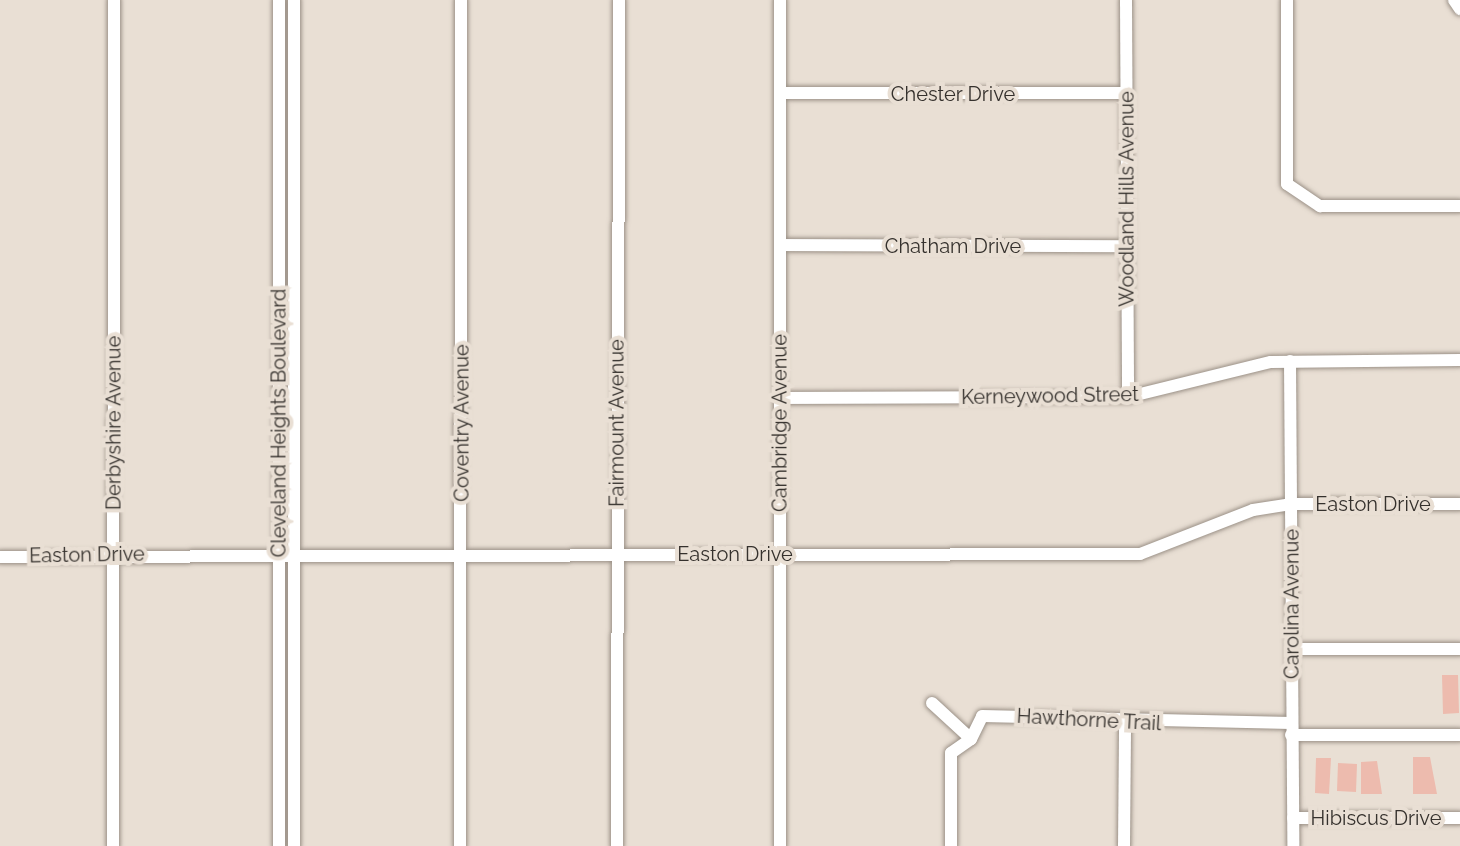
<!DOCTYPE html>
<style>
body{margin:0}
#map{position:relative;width:1460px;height:846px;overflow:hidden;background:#e9dfd4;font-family:Raleway,sans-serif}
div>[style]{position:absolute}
.building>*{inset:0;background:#edbbae}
.roads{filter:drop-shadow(0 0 2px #9b9187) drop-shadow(0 0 2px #9b9187)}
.minor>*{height:12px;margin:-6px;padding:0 6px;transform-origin:6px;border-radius:6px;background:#fff}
span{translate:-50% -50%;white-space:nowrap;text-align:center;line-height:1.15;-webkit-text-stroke:8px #e9dfd4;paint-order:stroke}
.street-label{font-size:20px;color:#35312d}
</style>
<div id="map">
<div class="building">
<div style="clip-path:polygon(1442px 675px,1458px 675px,1459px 713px,1443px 714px)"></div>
<div style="clip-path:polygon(1413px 757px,1430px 757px,1437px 794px,1413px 794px)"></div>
<div style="clip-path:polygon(1316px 758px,1331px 758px,1329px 794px,1315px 793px)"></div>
<div style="clip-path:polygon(1377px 761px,1382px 794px,1361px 794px,1361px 762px)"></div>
<div style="clip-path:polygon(1338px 763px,1357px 764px,1356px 792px,1337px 791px)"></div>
</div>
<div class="roads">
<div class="minor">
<div style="left:1126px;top:0;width:397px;rotate:89.7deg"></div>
<div style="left:1287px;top:0;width:184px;rotate:90deg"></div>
<div style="left:1287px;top:184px;width:40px;rotate:34deg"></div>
<div style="left:1320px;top:206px;width:140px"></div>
<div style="left:1454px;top:0;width:11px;rotate:56deg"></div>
<div style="left:780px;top:93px;width:347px"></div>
<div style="left:780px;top:245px;width:345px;rotate:0.2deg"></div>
<div style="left:1290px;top:361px;width:485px;rotate:89.6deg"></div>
<div style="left:780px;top:398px;width:348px;rotate:-0.2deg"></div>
<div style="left:1128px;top:397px;width:147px;rotate:-13.8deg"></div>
<div style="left:1271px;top:362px;width:189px;rotate:-0.6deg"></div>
<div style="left:0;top:557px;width:1140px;rotate:-0.15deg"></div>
<div style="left:1140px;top:554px;width:121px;rotate:-21.3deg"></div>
<div style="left:1253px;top:510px;width:38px;rotate:-9deg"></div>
<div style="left:1291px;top:504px;width:169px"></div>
<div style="left:1293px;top:649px;width:167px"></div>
<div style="left:932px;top:703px;width:53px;rotate:42.7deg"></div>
<div style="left:1291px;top:735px;width:169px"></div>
<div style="left:1293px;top:818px;width:167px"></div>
<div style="left:113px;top:846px;width:846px;rotate:-89.93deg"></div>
<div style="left:279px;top:846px;width:846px;rotate:-90deg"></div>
<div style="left:294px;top:846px;width:846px;rotate:-90deg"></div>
<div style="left:460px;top:846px;width:846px;rotate:-89.93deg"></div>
<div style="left:617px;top:846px;width:846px;rotate:-89.86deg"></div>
<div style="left:780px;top:846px;width:846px;rotate:-90deg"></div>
<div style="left:951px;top:846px;width:93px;rotate:-90deg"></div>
<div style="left:951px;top:753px;width:24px;rotate:-35deg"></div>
<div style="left:971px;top:739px;width:25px;rotate:-64deg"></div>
<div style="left:982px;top:716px;width:309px;rotate:1.3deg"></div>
<div style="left:1124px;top:846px;width:124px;rotate:-89.5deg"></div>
</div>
</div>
<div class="street-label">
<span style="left:953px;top:94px">Chester Drive</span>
<span style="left:1127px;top:199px;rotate:-90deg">Woodland Hills Avenue</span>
<span style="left:953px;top:246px">Chatham Drive</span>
<span style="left:1050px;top:396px;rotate:-1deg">Kerneywood Street</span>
<span style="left:114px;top:423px;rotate:-90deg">Derbyshire Avenue</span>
<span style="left:279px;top:423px;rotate:-90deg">Cleveland Heights Boulevard</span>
<span style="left:462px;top:423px;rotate:-90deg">Coventry Avenue</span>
<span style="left:617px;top:423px;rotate:-90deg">Fairmount Avenue</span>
<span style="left:780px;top:423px;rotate:-90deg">Cambridge Avenue</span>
<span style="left:1373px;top:504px">Easton Drive</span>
<span style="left:735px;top:554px">Easton Drive</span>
<span style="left:87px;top:555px;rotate:-1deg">Easton Drive</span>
<span style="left:1292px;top:604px;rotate:-90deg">Carolina Avenue</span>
<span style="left:1089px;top:720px;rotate:3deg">Hawthorne Trail</span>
<span style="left:1376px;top:818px">Hibiscus Drive</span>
</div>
</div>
